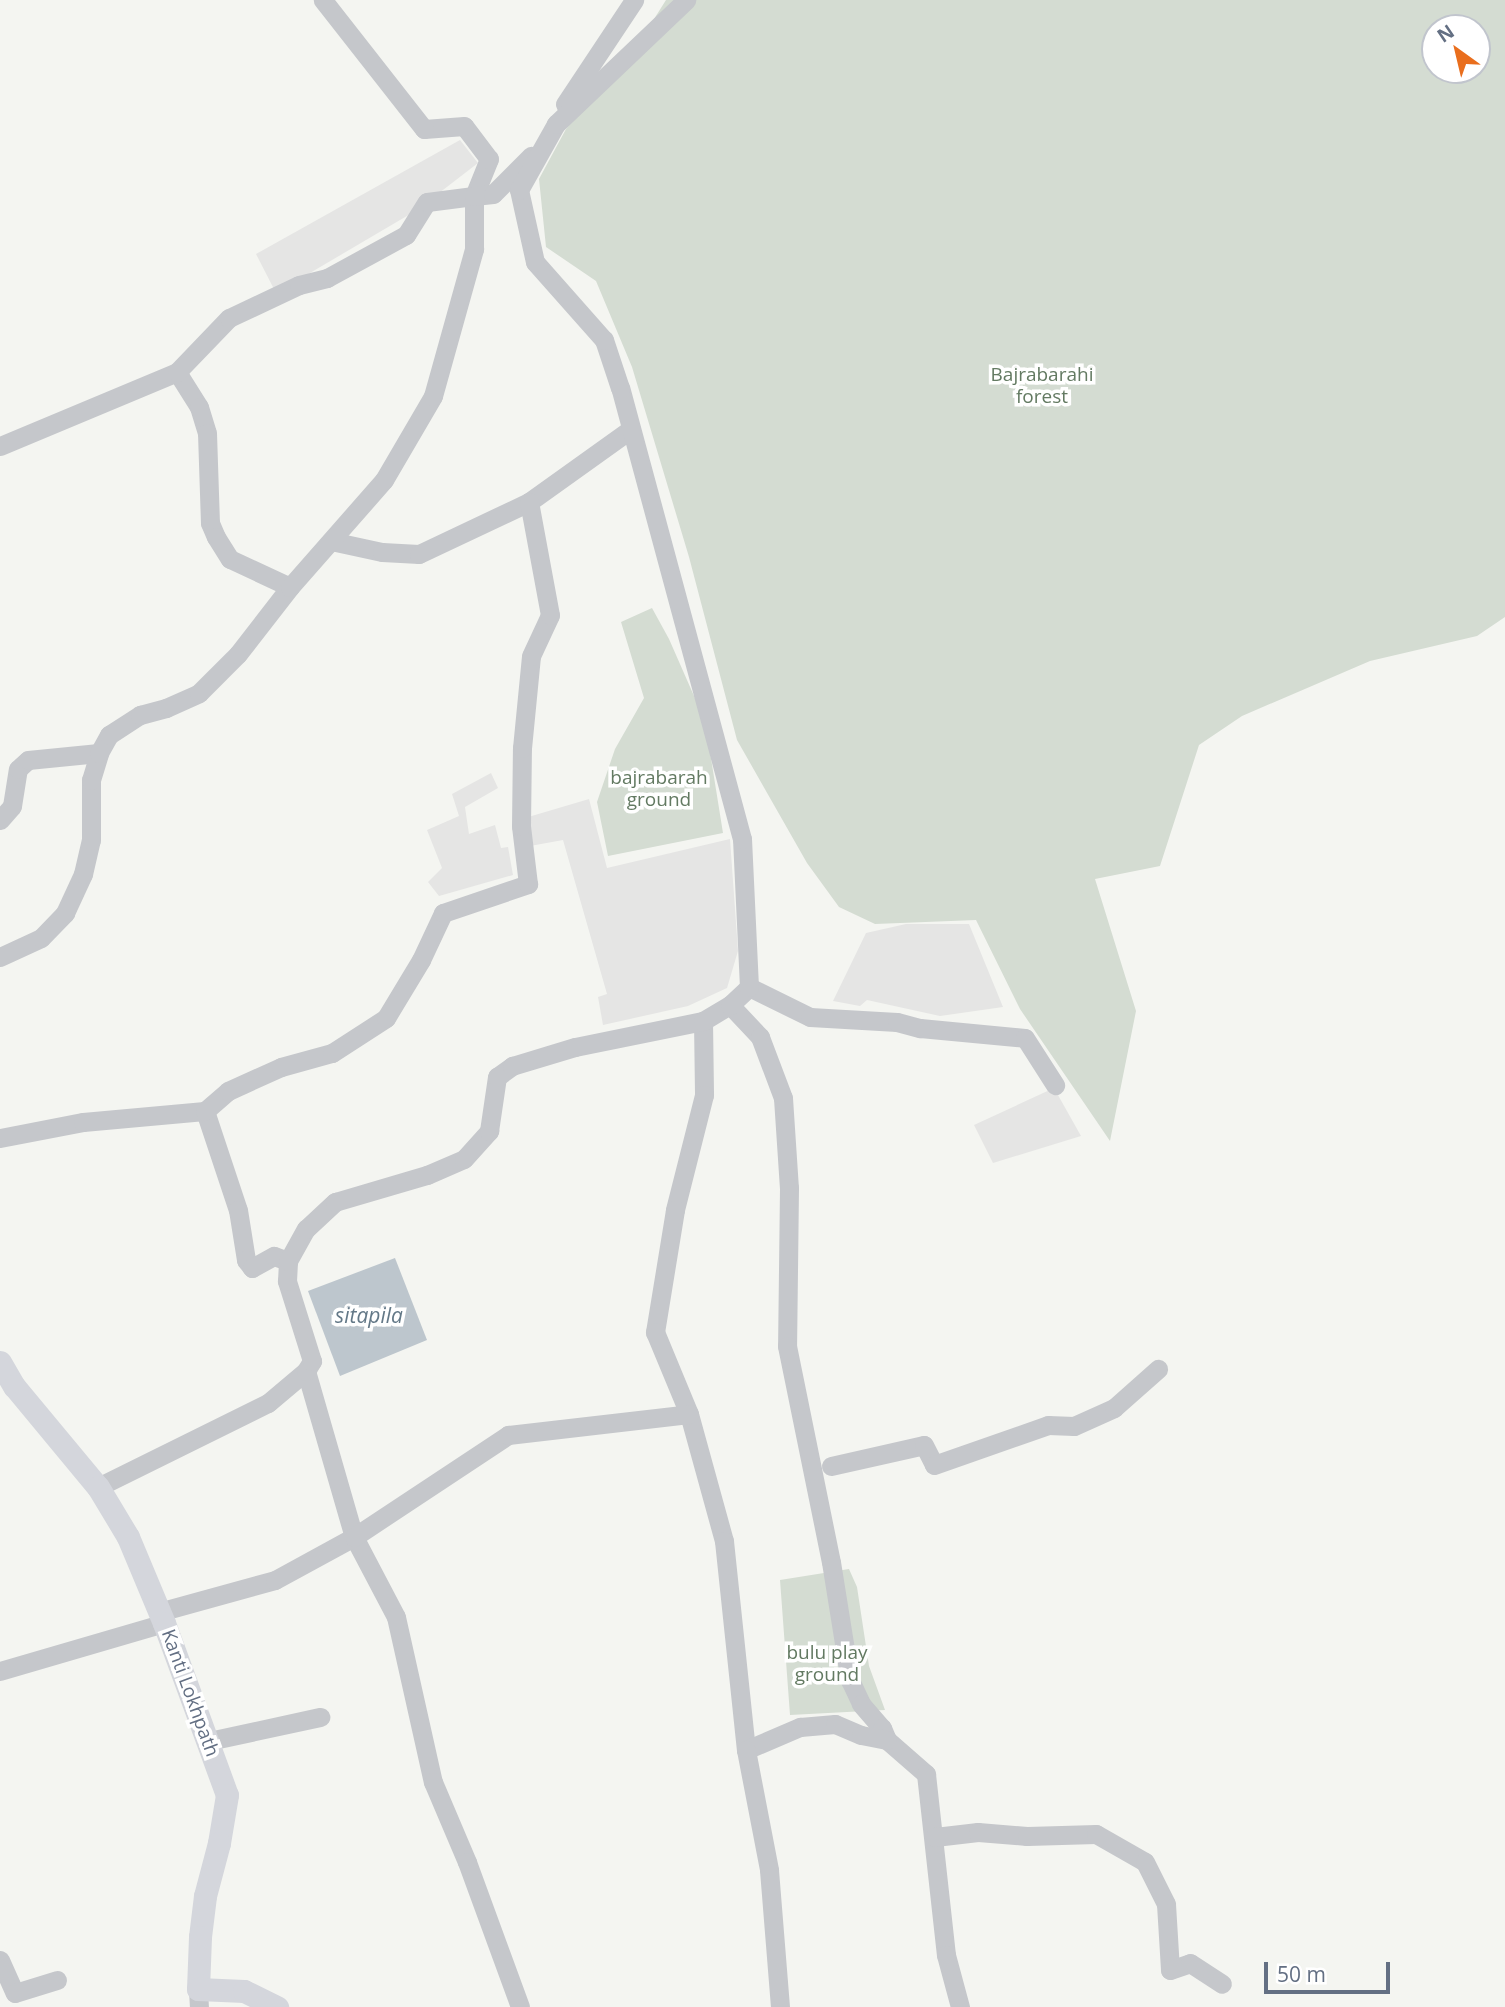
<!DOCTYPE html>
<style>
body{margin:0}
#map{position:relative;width:1505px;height:2007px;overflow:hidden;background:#f4f5f1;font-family:"Open Sans",sans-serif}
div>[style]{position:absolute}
.built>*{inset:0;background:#e5e5e4}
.green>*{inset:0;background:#d4dcd2}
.water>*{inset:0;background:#bdc6cd}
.minor>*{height:19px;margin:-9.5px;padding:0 9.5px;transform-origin:9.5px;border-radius:9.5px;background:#c5c7cb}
.major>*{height:23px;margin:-11.5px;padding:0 11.5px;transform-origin:11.5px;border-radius:11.5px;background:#d4d6dc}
span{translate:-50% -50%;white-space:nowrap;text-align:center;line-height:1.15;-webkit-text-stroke:7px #fff;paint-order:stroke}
.park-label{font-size:19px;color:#637a62}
.street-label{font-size:19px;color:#636f83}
.water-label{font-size:21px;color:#637887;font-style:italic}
.north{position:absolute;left:1421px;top:14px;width:70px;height:70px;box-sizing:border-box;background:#fff;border:2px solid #c1c5cd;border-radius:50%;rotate:326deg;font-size:19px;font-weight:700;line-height:28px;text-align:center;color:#636f83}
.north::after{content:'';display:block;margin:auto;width:24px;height:32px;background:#e96e1d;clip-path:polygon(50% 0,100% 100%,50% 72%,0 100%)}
.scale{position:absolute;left:1264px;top:1962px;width:126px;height:32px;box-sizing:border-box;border:4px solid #636f83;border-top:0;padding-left:9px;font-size:21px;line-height:24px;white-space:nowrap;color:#636f83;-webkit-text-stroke:5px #fff;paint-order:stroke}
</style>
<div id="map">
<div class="built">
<div style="clip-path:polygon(460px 140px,478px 163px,417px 210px,276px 293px,256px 254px)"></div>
<div style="clip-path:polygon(491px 773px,498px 788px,465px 807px,469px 834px,495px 825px,501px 848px,508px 847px,513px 875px,439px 896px,428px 882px,442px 868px,427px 830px,459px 816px,452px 794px)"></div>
<div style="clip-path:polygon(589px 799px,607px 868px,730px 839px,738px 951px,727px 988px,688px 1006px,603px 1025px,598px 997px,607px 994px,563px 840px,530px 846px,525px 818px)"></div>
<div style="clip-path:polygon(906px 924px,969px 924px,1003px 1007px,940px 1016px,867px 1000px,860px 1006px,833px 1001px,866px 933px)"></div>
<div style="clip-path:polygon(1054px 1088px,1081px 1136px,993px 1163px,974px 1125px)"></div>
</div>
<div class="green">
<div style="clip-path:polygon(evenodd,666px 0,1505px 0,1505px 617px,1477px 636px,1370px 661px,1242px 716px,1199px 745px,1160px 866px,1095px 879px,1136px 1011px,1110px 1141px,1020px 1009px,976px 920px,875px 924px,839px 907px,807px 863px,737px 740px,689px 557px,632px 367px,596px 281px,546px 247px,539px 179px,566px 129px,649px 27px,666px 0,1435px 28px,1477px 28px,1477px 70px,1435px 70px,1435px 28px)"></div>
<div style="clip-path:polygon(652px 608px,669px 639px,705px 721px,723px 833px,608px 856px,597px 802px,615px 749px,644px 698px,621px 622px)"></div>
<div style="clip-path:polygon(849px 1569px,857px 1587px,869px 1666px,885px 1710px,790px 1715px,780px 1580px)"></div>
</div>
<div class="water">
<div style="clip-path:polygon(395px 1258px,427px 1340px,340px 1376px,308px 1291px)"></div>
</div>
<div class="minor">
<div style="left:565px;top:104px;width:125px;rotate:-56.4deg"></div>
<div style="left:177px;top:372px;width:41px;rotate:57.8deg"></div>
<div style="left:199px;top:407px;width:27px;rotate:73deg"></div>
<div style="left:207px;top:433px;width:90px;rotate:88.1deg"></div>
<div style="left:210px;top:523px;width:15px;rotate:67deg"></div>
<div style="left:216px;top:537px;width:26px;rotate:58deg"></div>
<div style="left:230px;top:559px;width:66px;rotate:25deg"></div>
<div style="left:0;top:446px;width:192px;rotate:-22.7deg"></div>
<div style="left:177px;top:372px;width:75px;rotate:-46.1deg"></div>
<div style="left:229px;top:318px;width:77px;rotate:-25.2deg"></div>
<div style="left:299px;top:285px;width:29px;rotate:-14deg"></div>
<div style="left:327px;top:278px;width:90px;rotate:-28.6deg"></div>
<div style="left:406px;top:235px;width:39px;rotate:-58deg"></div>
<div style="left:427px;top:202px;width:47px;rotate:-7.3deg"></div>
<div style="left:474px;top:196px;width:40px;rotate:-68deg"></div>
<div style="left:489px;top:159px;width:41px;rotate:-127.1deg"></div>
<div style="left:464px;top:126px;width:40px;rotate:175.7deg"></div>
<div style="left:424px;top:129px;width:164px;rotate:-128.1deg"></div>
<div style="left:331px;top:541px;width:52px;rotate:12.2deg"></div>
<div style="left:382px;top:552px;width:37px;rotate:3deg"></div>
<div style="left:419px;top:554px;width:122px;rotate:-25.3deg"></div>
<div style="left:529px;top:502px;width:125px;rotate:-35.6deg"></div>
<div style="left:0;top:820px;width:18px;rotate:-49deg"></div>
<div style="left:12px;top:806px;width:37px;rotate:-81deg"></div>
<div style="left:18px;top:769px;width:13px;rotate:-42deg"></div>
<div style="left:28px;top:760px;width:71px;rotate:-5.6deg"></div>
<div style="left:0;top:957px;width:45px;rotate:-24.9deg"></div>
<div style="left:41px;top:938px;width:35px;rotate:-46deg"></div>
<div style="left:65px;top:913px;width:43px;rotate:-65.2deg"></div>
<div style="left:83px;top:874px;width:35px;rotate:-77deg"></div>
<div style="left:91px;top:840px;width:60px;rotate:-90deg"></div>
<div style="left:91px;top:780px;width:28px;rotate:-73deg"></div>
<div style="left:99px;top:753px;width:21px;rotate:-61deg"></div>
<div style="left:109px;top:735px;width:37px;rotate:-33deg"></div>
<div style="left:140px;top:715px;width:27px;rotate:-15deg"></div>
<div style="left:166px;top:708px;width:36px;rotate:-24deg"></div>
<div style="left:199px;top:693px;width:55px;rotate:-45deg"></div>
<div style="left:238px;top:654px;width:85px;rotate:-52.2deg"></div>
<div style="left:290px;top:587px;width:142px;rotate:-48.7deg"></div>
<div style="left:384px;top:480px;width:97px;rotate:-59.7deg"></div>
<div style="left:433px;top:396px;width:153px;rotate:-74.4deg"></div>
<div style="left:474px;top:249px;width:53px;rotate:-90deg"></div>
<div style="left:474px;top:196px;width:19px;rotate:-6deg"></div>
<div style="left:493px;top:194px;width:54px;rotate:-45deg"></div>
<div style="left:749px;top:987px;width:68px;rotate:26.2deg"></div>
<div style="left:810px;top:1017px;width:87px;rotate:3.3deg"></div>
<div style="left:897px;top:1022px;width:24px;rotate:15deg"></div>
<div style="left:920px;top:1028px;width:105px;rotate:5.4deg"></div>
<div style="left:1025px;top:1038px;width:56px;rotate:57.4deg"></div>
<div style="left:730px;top:1005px;width:44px;rotate:46.8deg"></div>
<div style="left:760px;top:1037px;width:65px;rotate:69.3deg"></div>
<div style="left:783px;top:1098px;width:90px;rotate:86.2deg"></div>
<div style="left:789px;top:1188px;width:158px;rotate:90.7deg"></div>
<div style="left:787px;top:1346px;width:220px;rotate:78.5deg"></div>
<div style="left:831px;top:1562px;width:120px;rotate:80.9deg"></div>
<div style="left:850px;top:1680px;width:26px;rotate:65deg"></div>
<div style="left:861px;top:1704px;width:32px;rotate:49deg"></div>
<div style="left:882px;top:1728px;width:13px;rotate:67deg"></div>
<div style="left:887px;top:1740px;width:52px;rotate:41.1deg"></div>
<div style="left:926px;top:1774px;width:182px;rotate:83.7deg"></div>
<div style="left:946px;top:1955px;width:54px;rotate:74.9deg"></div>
<div style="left:703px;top:1021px;width:74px;rotate:89.2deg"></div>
<div style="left:704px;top:1095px;width:119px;rotate:104.2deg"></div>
<div style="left:675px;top:1210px;width:124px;rotate:99.3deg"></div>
<div style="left:655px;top:1332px;width:89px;rotate:67.5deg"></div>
<div style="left:689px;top:1414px;width:132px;rotate:74.6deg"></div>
<div style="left:724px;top:1541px;width:210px;rotate:84deg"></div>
<div style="left:746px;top:1750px;width:59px;rotate:-23.1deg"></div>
<div style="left:800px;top:1727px;width:35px;rotate:-5deg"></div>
<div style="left:835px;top:1724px;width:28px;rotate:23deg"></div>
<div style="left:861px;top:1735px;width:26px;rotate:11deg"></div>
<div style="left:205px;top:1111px;width:104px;rotate:71.6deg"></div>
<div style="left:238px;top:1210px;width:51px;rotate:80.9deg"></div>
<div style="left:246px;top:1260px;width:10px;rotate:53deg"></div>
<div style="left:252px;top:1268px;width:25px;rotate:-29deg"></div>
<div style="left:274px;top:1256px;width:15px;rotate:20deg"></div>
<div style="left:0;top:1138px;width:85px;rotate:-10.9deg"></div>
<div style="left:83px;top:1122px;width:122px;rotate:-5.2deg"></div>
<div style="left:205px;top:1111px;width:30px;rotate:-41deg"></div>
<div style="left:228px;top:1091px;width:58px;rotate:-24.4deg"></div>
<div style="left:281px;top:1067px;width:53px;rotate:-15.4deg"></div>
<div style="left:332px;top:1053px;width:64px;rotate:-32.9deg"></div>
<div style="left:386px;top:1018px;width:68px;rotate:-58.9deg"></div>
<div style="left:421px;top:960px;width:52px;rotate:-64.9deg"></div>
<div style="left:443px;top:913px;width:90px;rotate:-18.8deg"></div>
<div style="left:528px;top:884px;width:58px;rotate:-96.9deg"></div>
<div style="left:521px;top:826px;width:78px;rotate:-89.3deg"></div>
<div style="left:522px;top:748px;width:92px;rotate:-84.4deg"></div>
<div style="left:531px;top:656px;width:45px;rotate:-65.1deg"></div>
<div style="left:550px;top:615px;width:115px;rotate:-100.5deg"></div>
<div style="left:306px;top:1371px;width:173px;rotate:73.9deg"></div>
<div style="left:354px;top:1537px;width:90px;rotate:62.3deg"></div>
<div style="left:396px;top:1617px;width:169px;rotate:77.4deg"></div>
<div style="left:433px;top:1782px;width:87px;rotate:67deg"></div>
<div style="left:467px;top:1862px;width:154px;rotate:69.9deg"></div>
<div style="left:831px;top:1466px;width:95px;rotate:-12.7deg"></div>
<div style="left:924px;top:1445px;width:22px;rotate:63deg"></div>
<div style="left:934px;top:1465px;width:121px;rotate:-19.3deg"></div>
<div style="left:1048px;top:1425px;width:26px;rotate:2deg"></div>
<div style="left:1074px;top:1426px;width:44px;rotate:-24.2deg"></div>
<div style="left:1114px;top:1408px;width:59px;rotate:-41.6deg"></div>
<div style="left:98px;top:1487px;width:190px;rotate:-26.3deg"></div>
<div style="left:268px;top:1403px;width:50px;rotate:-40.1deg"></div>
<div style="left:306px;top:1371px;width:12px;rotate:-59deg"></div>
<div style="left:312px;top:1361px;width:84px;rotate:-107.4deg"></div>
<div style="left:287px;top:1281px;width:20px;rotate:-87deg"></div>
<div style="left:288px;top:1261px;width:37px;rotate:-61deg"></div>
<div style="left:306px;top:1229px;width:40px;rotate:-43deg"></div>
<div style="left:335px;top:1202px;width:96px;rotate:-16.4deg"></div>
<div style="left:427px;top:1175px;width:40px;rotate:-23.4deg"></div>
<div style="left:464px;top:1159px;width:38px;rotate:-48deg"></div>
<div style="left:489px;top:1131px;width:55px;rotate:-81.6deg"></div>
<div style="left:497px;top:1077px;width:19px;rotate:-36deg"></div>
<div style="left:512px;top:1066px;width:66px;rotate:-16.8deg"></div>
<div style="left:575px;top:1047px;width:131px;rotate:-11.5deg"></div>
<div style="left:703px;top:1021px;width:31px;rotate:-31deg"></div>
<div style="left:730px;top:1005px;width:26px;rotate:-43deg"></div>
<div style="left:749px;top:987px;width:148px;rotate:-92.7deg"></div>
<div style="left:742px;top:839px;width:467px;rotate:-105.1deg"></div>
<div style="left:620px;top:388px;width:51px;rotate:-108.4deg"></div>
<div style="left:604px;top:340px;width:104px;rotate:-131.5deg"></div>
<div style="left:535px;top:262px;width:74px;rotate:-102.5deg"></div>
<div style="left:519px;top:190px;width:76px;rotate:-60.7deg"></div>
<div style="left:556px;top:124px;width:180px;rotate:-43.6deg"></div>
<div style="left:159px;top:1612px;width:120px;rotate:-15.4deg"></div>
<div style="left:275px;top:1580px;width:90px;rotate:-28.6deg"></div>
<div style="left:354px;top:1537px;width:185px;rotate:-33.5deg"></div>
<div style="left:508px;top:1435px;width:182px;rotate:-6.6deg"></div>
<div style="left:0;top:1671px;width:171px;rotate:-16.3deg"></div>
<div style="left:209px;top:1741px;width:114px;rotate:-12.2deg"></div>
<div style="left:746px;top:1750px;width:122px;rotate:79.1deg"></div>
<div style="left:769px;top:1870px;width:137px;rotate:85.4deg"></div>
<div style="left:935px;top:1837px;width:43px;rotate:-6.6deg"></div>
<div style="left:978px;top:1832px;width:49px;rotate:4.7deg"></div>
<div style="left:1027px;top:1836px;width:69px;rotate:-1.7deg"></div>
<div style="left:1096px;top:1834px;width:56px;rotate:29.7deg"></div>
<div style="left:1145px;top:1862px;width:47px;rotate:63.4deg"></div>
<div style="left:1166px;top:1904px;width:66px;rotate:86.5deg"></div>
<div style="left:1170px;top:1970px;width:21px;rotate:-19deg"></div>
<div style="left:1190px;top:1963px;width:38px;rotate:33deg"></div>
<div style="left:0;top:1960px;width:36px;rotate:66deg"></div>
<div style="left:15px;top:1993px;width:44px;rotate:-17.2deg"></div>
<div style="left:198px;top:1989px;width:18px;rotate:87deg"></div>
</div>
<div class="major">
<div style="left:0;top:1362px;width:28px;rotate:60deg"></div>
<div style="left:14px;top:1386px;width:131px;rotate:50.3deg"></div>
<div style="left:98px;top:1487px;width:58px;rotate:59deg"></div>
<div style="left:128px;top:1537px;width:93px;rotate:67.3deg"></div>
<div style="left:164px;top:1623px;width:183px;rotate:69.9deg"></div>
<div style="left:227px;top:1795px;width:49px;rotate:99.5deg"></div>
<div style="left:219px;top:1843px;width:55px;rotate:104.8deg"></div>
<div style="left:205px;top:1896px;width:41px;rotate:97deg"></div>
<div style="left:200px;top:1937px;width:52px;rotate:92.2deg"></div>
<div style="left:198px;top:1989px;width:46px;rotate:2.5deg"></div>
<div style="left:244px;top:1991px;width:37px;rotate:26deg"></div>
</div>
<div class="park-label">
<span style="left:1042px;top:386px">Bajrabarahi<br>forest</span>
<span style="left:659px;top:789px">bajrabarah<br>ground</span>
<span style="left:827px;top:1664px">bulu play<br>ground</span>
</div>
<div class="street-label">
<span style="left:190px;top:1693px;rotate:70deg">Kanti Lokhpath</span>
</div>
<div class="water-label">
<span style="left:369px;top:1315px">sitapila</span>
</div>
<div class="north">N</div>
<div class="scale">50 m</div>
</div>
